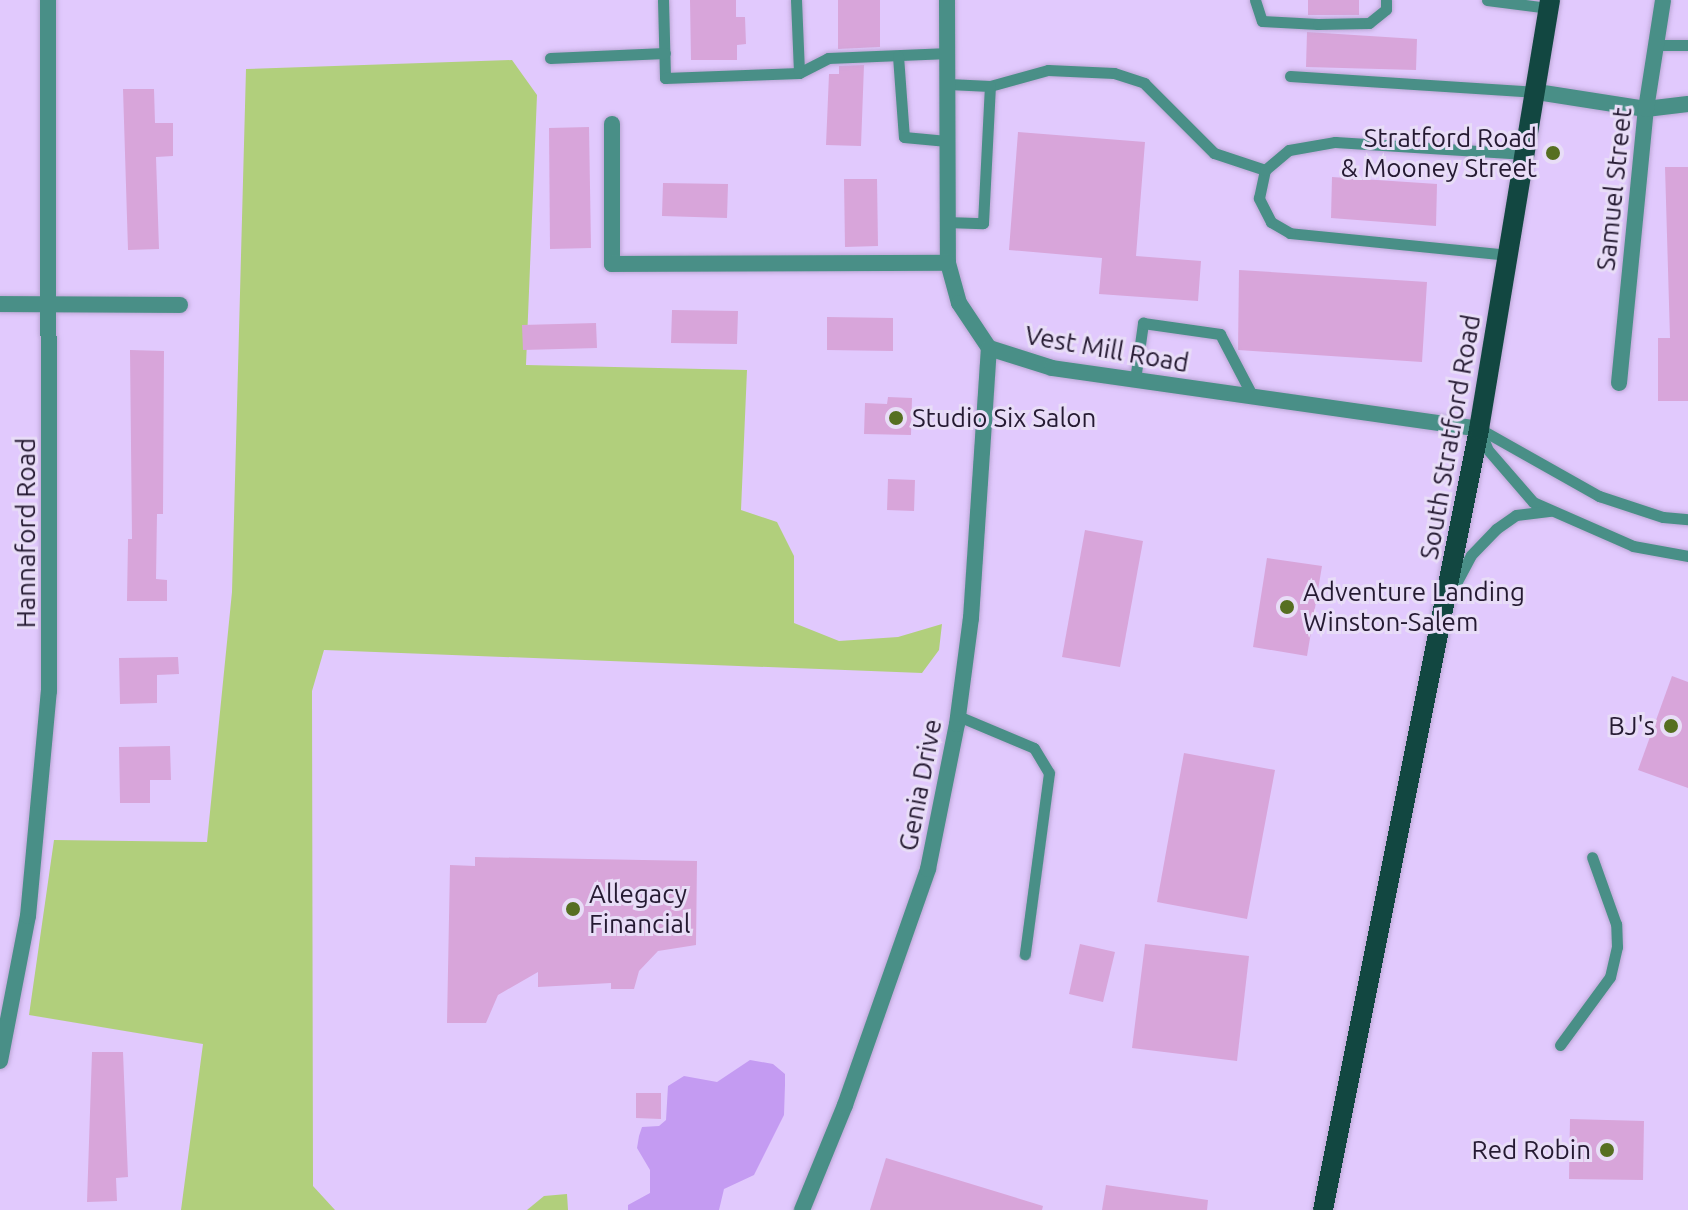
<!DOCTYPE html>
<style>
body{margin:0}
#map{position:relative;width:1688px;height:1210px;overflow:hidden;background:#e1c9fd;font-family:Ubuntu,sans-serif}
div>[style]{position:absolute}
.green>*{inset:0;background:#b1cf7c}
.water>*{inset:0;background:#c49bf2}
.building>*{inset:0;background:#d8a5da}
.roads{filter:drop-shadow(0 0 2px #bba6d4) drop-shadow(0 0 2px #bba6d4)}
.service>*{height:11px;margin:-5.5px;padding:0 5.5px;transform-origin:5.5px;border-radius:5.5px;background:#498f87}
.minor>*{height:16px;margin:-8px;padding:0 8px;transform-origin:8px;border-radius:8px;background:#498f87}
.primary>*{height:20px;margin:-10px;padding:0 10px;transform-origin:10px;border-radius:10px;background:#124741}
.dots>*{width:22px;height:22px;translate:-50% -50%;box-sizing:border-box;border:4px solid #e8ddf7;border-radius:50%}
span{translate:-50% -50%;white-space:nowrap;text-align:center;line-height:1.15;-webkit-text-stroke:6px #e8ddf7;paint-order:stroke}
.poi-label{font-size:26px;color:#251a32}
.right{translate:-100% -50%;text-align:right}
.left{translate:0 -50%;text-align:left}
.street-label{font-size:26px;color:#251a32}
</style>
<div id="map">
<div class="green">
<div style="clip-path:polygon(512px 60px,537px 95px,526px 365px,747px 370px,741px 510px,777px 522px,794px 556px,794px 623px,839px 641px,898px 637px,942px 624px,939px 650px,922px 673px,324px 650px,312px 691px,313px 1186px,335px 1210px,181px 1210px,203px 1044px,29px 1015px,54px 840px,207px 842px,232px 592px,246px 69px)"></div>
<div style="clip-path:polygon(567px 1194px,568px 1210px,527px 1210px,544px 1196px)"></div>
</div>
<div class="water">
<div style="clip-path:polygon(750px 1060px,773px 1064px,785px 1074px,785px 1085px,784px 1115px,754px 1175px,724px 1189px,719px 1210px,628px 1210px,628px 1205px,650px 1193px,650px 1170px,637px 1148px,639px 1136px,642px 1127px,659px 1126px,666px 1120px,668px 1086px,684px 1076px,717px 1082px)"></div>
</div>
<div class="building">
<div style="clip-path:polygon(690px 0,736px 0,736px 17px,745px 17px,746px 44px,737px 45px,737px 60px,691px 60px)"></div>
<div style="clip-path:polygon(838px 0,880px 0,880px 47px,838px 49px)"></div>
<div style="clip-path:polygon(1308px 0,1359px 0,1359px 15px,1308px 15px)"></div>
<div style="clip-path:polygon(1307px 32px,1417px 39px,1416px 70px,1306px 67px)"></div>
<div style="clip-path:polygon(864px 65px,861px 146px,826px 145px,829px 74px,839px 74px,839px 66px)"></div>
<div style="clip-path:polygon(123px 89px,154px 89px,155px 123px,173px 123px,173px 156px,156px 157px,159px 249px,128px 250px)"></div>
<div style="clip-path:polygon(589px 127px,591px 248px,550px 249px,549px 128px)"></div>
<div style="clip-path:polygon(1018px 132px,1145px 142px,1136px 256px,1201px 261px,1198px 301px,1099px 294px,1102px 258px,1009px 250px)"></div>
<div style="clip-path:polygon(1665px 167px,1688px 167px,1688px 401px,1658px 401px,1658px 338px,1670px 338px)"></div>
<div style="clip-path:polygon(1332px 177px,1437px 184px,1436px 226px,1331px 218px)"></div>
<div style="clip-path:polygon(844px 179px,877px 179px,878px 246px,845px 247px)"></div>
<div style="clip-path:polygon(663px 183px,728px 184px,727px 218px,662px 216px)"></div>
<div style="clip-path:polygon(1239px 270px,1427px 282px,1422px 362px,1238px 350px)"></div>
<div style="clip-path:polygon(672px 310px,738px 311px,737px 344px,671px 343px)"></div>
<div style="clip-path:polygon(827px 317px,893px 318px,893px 351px,827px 350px)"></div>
<div style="clip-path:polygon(596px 323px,597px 348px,523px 350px,522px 325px)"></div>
<div style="clip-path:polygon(130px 350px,164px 351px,163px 514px,157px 514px,156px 579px,167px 580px,167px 601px,127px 601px,128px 539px,132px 539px)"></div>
<div style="clip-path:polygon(888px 397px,912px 398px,911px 435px,864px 434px,865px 403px,887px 404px)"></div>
<div style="clip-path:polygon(888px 479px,915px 480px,914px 511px,887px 510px)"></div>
<div style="clip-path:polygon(1085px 530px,1143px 541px,1120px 667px,1062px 657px)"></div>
<div style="clip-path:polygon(1267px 558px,1322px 566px,1307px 656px,1253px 647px)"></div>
<div style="clip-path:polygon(178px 657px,179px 674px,157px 675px,157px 703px,120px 704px,119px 658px)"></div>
<div style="clip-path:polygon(1672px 676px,1688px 682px,1688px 788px,1638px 770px)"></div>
<div style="clip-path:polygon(170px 746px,171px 780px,150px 780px,150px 803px,120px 803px,119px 747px)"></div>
<div style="clip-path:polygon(1184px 753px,1275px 770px,1247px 919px,1157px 902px)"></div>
<div style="clip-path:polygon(475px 857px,697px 861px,696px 945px,658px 951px,639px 971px,634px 989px,611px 989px,611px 983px,538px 987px,538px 972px,498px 995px,486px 1023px,447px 1023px,450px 865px,475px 866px)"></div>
<div style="clip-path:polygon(1080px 944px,1115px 952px,1103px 1002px,1069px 994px)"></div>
<div style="clip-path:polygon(1145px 944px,1249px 956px,1237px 1061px,1132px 1048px)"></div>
<div style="clip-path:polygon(92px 1052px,123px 1052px,128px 1177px,116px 1178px,117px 1201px,87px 1202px)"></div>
<div style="clip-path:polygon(636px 1093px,661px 1093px,661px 1119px,636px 1118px)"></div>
<div style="clip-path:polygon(1570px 1119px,1644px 1121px,1643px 1180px,1569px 1179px)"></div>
<div style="clip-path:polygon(886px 1158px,1043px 1206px,1042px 1210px,870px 1210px)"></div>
<div style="clip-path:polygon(1106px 1185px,1208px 1200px,1207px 1210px,1102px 1210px)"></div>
</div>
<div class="roads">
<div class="service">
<div style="left:663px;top:0;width:78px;rotate:88.5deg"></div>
<div style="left:665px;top:78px;width:134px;rotate:-2.1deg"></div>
<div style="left:799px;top:73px;width:33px;rotate:-27deg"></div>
<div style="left:828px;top:58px;width:121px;rotate:-2.4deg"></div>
<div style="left:796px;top:0;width:73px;rotate:87.6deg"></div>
<div style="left:1255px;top:0;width:22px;rotate:72deg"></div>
<div style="left:1262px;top:21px;width:56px;rotate:3.1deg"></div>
<div style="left:1318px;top:24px;width:51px;rotate:-1.1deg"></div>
<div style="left:1369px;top:23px;width:22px;rotate:-39deg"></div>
<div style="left:1386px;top:9px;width:9px;rotate:-90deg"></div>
<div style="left:1487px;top:0;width:63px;rotate:7.4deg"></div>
<div style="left:1656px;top:45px;width:32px"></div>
<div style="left:898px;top:56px;width:81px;rotate:85.8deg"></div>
<div style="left:904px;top:137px;width:43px;rotate:5.3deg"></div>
<div style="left:550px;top:58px;width:115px;rotate:-2.5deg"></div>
<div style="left:1290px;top:76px;width:248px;rotate:3.7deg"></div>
<div style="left:990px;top:86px;width:60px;rotate:-15.4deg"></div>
<div style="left:1048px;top:70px;width:66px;rotate:2.6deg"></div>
<div style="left:1114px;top:73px;width:32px;rotate:18deg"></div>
<div style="left:1144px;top:83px;width:99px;rotate:45deg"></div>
<div style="left:1214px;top:153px;width:54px;rotate:18.4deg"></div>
<div style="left:946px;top:222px;width:37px;rotate:2deg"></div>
<div style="left:983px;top:223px;width:137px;rotate:-87.1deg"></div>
<div style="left:990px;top:86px;width:42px;rotate:-177.3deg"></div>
<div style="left:1509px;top:255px;width:220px;rotate:-174.3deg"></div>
<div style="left:1290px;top:233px;width:22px;rotate:-150deg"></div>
<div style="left:1271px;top:222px;width:27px;rotate:-117deg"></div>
<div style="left:1259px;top:198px;width:29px;rotate:-78deg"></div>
<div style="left:1265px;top:170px;width:31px;rotate:-40deg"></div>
<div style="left:1289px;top:150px;width:47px;rotate:-9.9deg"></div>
<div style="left:1335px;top:142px;width:191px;rotate:3.6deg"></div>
<div style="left:1135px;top:380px;width:58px;rotate:-82deg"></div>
<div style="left:1143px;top:323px;width:78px;rotate:8.1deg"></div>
<div style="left:1220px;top:334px;width:71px;rotate:62.4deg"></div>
<div style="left:1480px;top:429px;width:137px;rotate:29.4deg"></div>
<div style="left:1599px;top:496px;width:67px;rotate:18.2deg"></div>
<div style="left:1663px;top:517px;width:25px;rotate:5deg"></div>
<div style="left:1481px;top:433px;width:18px;rotate:68deg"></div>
<div style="left:1488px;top:450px;width:69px;rotate:49.1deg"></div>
<div style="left:1533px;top:502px;width:109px;rotate:23.7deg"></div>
<div style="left:1633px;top:546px;width:56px;rotate:10.3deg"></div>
<div style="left:1453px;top:589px;width:38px;rotate:-62deg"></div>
<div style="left:1471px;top:555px;width:36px;rotate:-46deg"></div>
<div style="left:1496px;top:529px;width:24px;rotate:-35deg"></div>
<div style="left:1516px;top:515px;width:35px;rotate:-7deg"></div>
<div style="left:958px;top:716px;width:82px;rotate:22.8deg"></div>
<div style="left:1034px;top:748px;width:29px;rotate:59deg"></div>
<div style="left:1049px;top:773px;width:183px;rotate:97.6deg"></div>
<div style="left:1560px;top:1045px;width:84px;rotate:-53.7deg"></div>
<div style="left:1610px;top:977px;width:31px;rotate:-77deg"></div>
<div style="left:1617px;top:947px;width:23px;rotate:-92deg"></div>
<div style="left:1616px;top:924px;width:71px;rotate:-109.7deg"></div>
</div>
<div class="minor">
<div style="left:947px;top:0;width:263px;rotate:89.8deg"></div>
<div style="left:948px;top:263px;width:41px;rotate:74.6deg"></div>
<div style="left:959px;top:303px;width:54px;rotate:56.3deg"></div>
<div style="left:989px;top:348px;width:66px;rotate:17.6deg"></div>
<div style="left:1052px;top:368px;width:431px;rotate:8.1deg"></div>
<div style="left:1537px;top:92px;width:110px;rotate:8.9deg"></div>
<div style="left:1646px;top:109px;width:42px;rotate:-6.8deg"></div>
<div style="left:612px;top:124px;width:140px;rotate:90deg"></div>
<div style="left:612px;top:264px;width:336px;rotate:-0.2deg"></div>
<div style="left:0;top:304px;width:180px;rotate:0.3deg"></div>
<div style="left:1619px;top:383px;width:275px;rotate:-84.4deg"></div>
<div style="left:1646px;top:109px;width:110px;rotate:-81.1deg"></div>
<div style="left:0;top:1061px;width:148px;rotate:-79.1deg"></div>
<div style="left:28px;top:916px;width:226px;rotate:-84.7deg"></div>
<div style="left:49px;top:691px;width:691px;rotate:-90.08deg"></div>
<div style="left:802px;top:1210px;width:113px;rotate:-67.7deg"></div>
<div style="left:845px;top:1105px;width:250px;rotate:-70.6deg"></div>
<div style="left:928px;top:869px;width:148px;rotate:-78.7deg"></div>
<div style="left:957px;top:724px;width:107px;rotate:-82.5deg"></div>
<div style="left:971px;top:618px;width:271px;rotate:-86.2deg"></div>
</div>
<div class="primary">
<div style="left:1323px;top:1210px;width:796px;rotate:-78.7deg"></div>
<div style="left:1479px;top:429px;width:435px;rotate:-80.6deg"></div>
</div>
</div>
<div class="dots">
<div style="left:1553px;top:153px;background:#566f21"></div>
<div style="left:896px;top:418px;background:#566f21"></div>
<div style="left:1287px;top:607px;background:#566f21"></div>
<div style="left:1671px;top:726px;background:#566f21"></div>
<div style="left:573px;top:909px;background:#566f21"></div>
<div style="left:1607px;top:1150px;background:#566f21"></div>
</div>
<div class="poi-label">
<span class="right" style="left:1537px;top:153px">Stratford Road<br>&amp; Mooney Street</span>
<span class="left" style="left:912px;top:418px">Studio Six Salon</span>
<span class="left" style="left:1303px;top:607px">Adventure Landing<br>Winston-Salem</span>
<span class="right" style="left:1655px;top:726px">BJ's</span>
<span class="left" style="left:589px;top:909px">Allegacy<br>Financial</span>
<span class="right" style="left:1591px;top:1150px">Red Robin</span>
</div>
<div class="street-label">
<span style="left:1614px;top:189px;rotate:-84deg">Samuel Street</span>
<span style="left:1107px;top:349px;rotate:10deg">Vest Mill Road</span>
<span style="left:1450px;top:437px;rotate:-80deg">South Stratford Road</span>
<span style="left:26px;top:533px;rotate:-90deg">Hannaford Road</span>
<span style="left:920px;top:785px;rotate:-79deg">Genia Drive</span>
</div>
</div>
